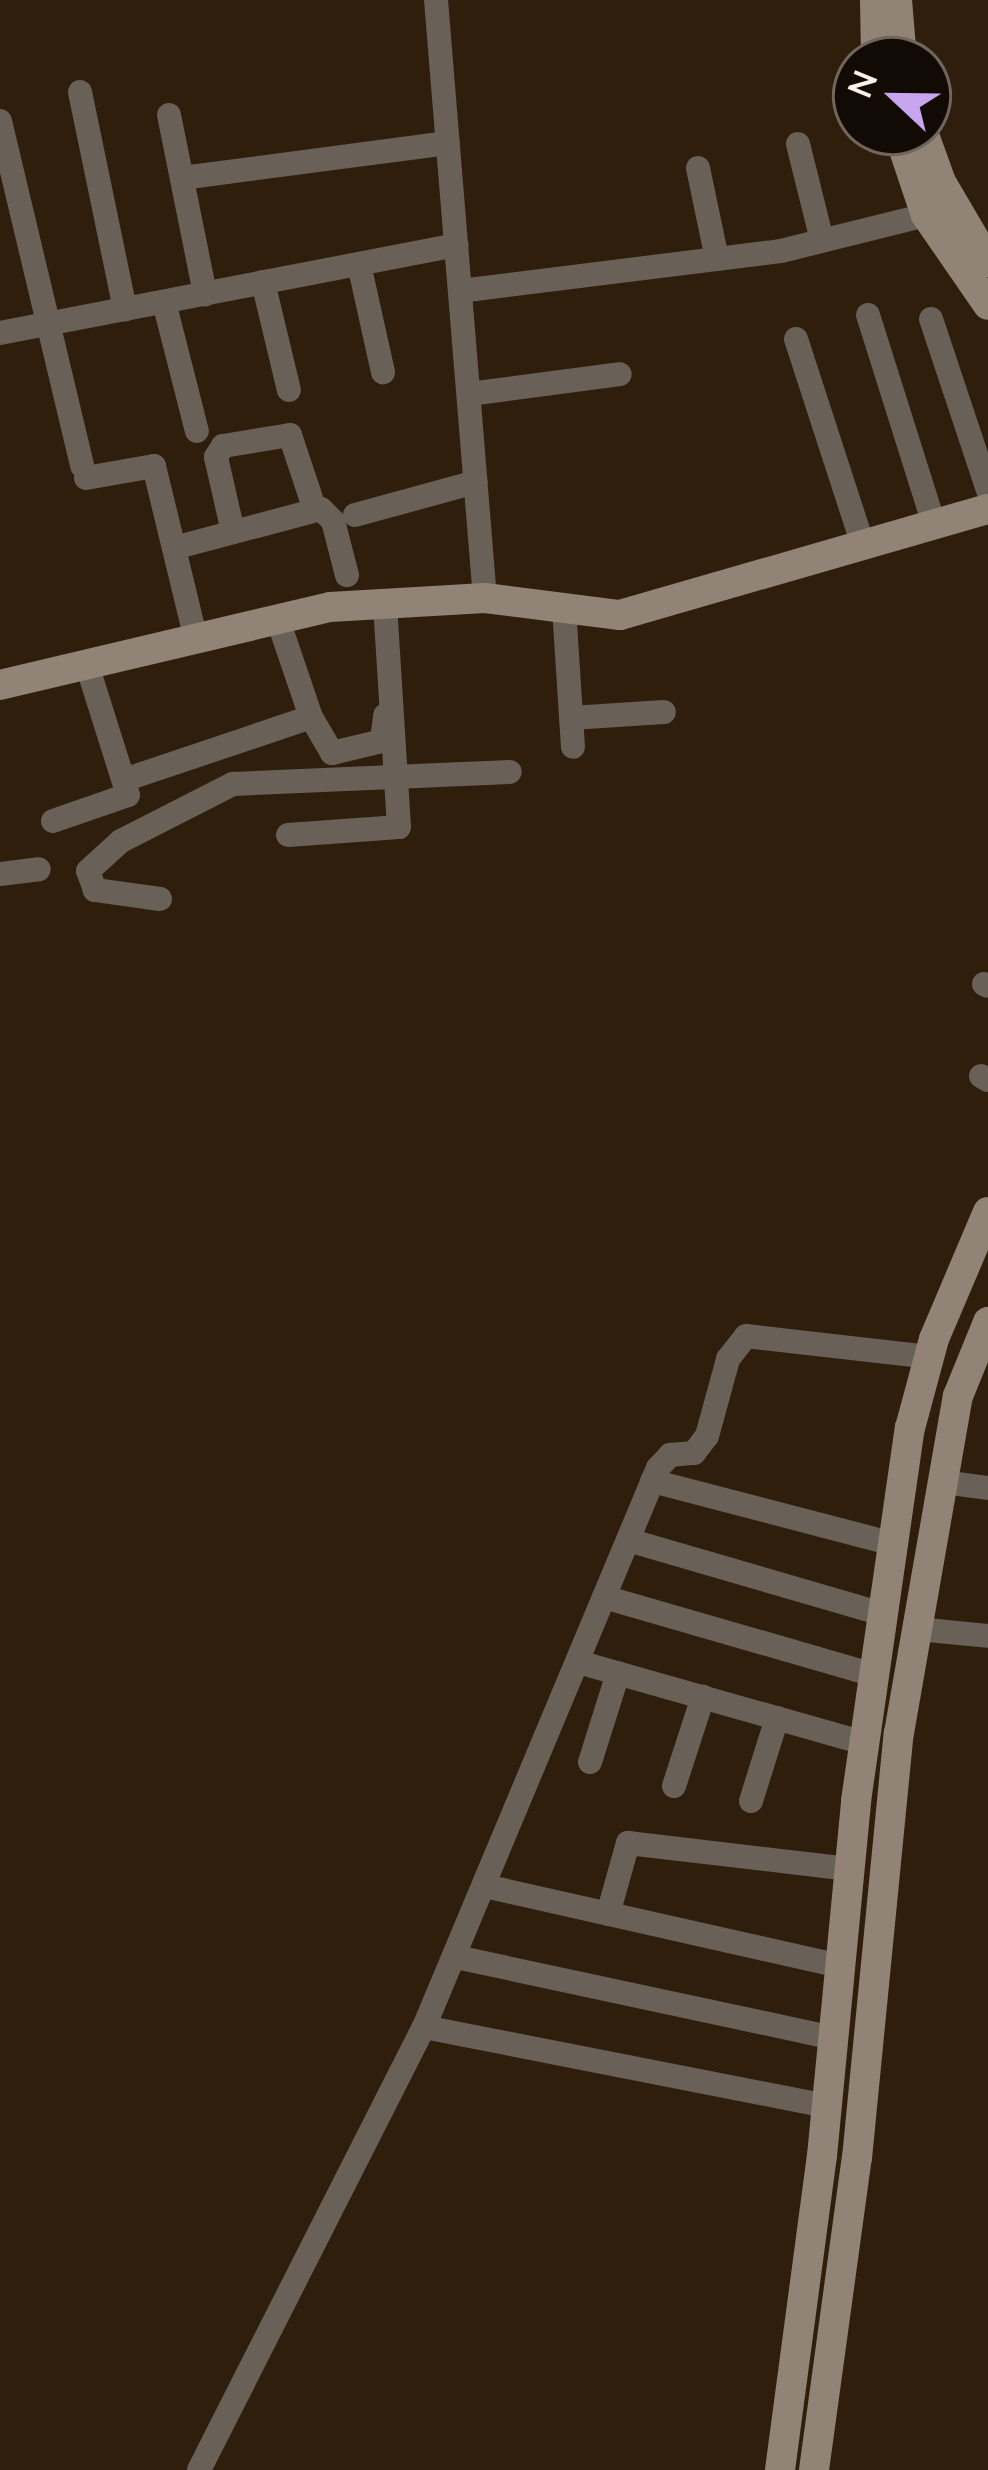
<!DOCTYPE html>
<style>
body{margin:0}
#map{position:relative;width:988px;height:2470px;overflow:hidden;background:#2f1e0c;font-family:Lato,sans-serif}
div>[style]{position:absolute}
.street>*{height:24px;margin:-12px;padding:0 12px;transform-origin:12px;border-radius:12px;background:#696057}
.secondary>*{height:30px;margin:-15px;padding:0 15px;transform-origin:15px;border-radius:15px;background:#918375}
span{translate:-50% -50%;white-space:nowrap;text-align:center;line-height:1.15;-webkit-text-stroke:9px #120a04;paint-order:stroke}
.north{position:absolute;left:832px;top:36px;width:120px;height:120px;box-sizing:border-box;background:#120a04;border:3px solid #70665e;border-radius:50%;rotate:292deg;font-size:33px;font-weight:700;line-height:48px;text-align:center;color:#fdf1e6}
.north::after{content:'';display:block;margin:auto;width:42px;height:54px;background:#c7a6ef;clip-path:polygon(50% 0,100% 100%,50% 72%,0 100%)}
</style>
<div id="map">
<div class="street">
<div style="left:436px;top:0;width:600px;rotate:85.32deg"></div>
<div style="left:80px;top:92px;width:222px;rotate:78.3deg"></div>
<div style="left:169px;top:115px;width:183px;rotate:78.6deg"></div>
<div style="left:0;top:121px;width:355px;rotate:76.6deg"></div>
<div style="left:798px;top:144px;width:99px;rotate:76deg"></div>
<div style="left:698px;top:168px;width:93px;rotate:78.2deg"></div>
<div style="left:182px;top:178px;width:268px;rotate:-7.5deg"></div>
<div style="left:359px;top:264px;width:111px;rotate:77.5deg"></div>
<div style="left:263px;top:282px;width:111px;rotate:76.5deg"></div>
<div style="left:460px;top:291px;width:323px;rotate:-7.1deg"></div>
<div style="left:781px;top:251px;width:149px;rotate:-13.9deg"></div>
<div style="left:164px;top:302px;width:133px;rotate:75.7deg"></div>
<div style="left:868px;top:315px;width:219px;rotate:72.5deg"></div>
<div style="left:931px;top:319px;width:180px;rotate:71.6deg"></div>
<div style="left:0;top:333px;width:465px;rotate:-10.9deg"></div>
<div style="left:796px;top:339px;width:217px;rotate:72deg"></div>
<div style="left:469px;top:394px;width:152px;rotate:-7.5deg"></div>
<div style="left:86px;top:478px;width:69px;rotate:-10deg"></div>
<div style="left:154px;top:466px;width:178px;rotate:76.4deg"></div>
<div style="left:355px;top:515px;width:125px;rotate:-15.3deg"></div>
<div style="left:233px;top:532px;width:77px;rotate:-102.8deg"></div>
<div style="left:216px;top:457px;width:13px;rotate:-58deg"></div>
<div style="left:223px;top:446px;width:68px;rotate:-9.3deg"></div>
<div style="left:290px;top:435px;width:79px;rotate:71.6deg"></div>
<div style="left:174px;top:548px;width:152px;rotate:-14.9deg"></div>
<div style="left:321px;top:509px;width:17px;rotate:45deg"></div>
<div style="left:333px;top:521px;width:56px;rotate:75.5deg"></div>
<div style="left:564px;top:608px;width:139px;rotate:86.3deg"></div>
<div style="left:311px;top:717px;width:42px;rotate:59.7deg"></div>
<div style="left:332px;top:753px;width:51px;rotate:-13.5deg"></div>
<div style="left:382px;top:741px;width:26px;rotate:-83deg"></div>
<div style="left:571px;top:718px;width:93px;rotate:-3.7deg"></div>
<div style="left:127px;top:779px;width:194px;rotate:-18.6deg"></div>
<div style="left:311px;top:717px;width:102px;rotate:-108.8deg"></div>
<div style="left:53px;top:821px;width:79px;rotate:-19.1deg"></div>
<div style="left:128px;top:795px;width:136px;rotate:-107.5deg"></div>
<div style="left:288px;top:835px;width:111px;rotate:-4.1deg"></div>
<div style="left:399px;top:827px;width:223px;rotate:-93.6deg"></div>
<div style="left:0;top:874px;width:39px;rotate:-7deg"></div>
<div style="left:160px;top:899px;width:66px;rotate:-172.1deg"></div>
<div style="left:95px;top:890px;width:20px;rotate:-110deg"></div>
<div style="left:88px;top:871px;width:45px;rotate:-42.3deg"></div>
<div style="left:121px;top:841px;width:126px;rotate:-27deg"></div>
<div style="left:233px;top:784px;width:277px;rotate:-2.5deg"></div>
<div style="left:984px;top:984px;width:4px;rotate:27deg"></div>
<div style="left:981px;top:1076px;width:8px;rotate:30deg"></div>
<div style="left:652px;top:1481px;width:249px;rotate:14.6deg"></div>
<div style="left:943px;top:1482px;width:45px;rotate:7.6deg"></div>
<div style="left:628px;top:1540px;width:266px;rotate:16.2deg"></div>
<div style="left:604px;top:1597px;width:281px;rotate:16.1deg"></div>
<div style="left:917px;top:1629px;width:71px;rotate:5.6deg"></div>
<div style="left:578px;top:1662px;width:297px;rotate:15.8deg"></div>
<div style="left:590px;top:1762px;width:93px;rotate:-72.5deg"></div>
<div style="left:674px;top:1786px;width:94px;rotate:-72deg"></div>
<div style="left:751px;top:1801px;width:87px;rotate:-72.6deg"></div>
<div style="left:485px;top:1886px;width:364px;rotate:12.7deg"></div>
<div style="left:608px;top:1914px;width:74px;rotate:-74.3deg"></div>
<div style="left:628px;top:1843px;width:223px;rotate:6.7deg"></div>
<div style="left:456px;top:1957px;width:386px;rotate:12.1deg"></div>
<div style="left:424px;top:2027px;width:411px;rotate:11.1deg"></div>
<div style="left:199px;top:2470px;width:497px;rotate:-63.1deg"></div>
<div style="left:424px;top:2027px;width:606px;rotate:-67.29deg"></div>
<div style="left:658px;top:1468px;width:18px;rotate:-47deg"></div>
<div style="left:670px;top:1455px;width:24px;rotate:-5deg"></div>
<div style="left:694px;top:1453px;width:21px;rotate:-53deg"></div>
<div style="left:707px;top:1436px;width:80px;rotate:-74.7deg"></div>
<div style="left:728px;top:1359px;width:29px;rotate:-52deg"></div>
<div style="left:746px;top:1336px;width:184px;rotate:6.5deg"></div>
</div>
<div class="secondary">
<div style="left:875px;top:0;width:60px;rotate:89deg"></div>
<div style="left:897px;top:0;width:60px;rotate:85.2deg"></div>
<div style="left:898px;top:132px;width:88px;rotate:71.4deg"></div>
<div style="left:926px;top:215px;width:109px;rotate:55.4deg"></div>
<div style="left:923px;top:132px;width:53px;rotate:70.2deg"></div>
<div style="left:941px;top:182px;width:93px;rotate:59.6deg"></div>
<div style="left:0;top:685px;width:339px;rotate:-13.3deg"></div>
<div style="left:330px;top:607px;width:155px;rotate:-3.3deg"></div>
<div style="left:485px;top:598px;width:136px;rotate:7.2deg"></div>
<div style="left:620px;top:615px;width:383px;rotate:-16.1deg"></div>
<div style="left:780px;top:2470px;width:317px;rotate:-82.4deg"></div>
<div style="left:822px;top:2156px;width:357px;rotate:-84.5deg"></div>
<div style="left:856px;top:1801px;width:377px;rotate:-81.8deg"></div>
<div style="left:910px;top:1428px;width:92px;rotate:-74.9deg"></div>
<div style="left:934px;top:1339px;width:138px;rotate:-67deg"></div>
<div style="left:814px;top:2470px;width:315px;rotate:-82.2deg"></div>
<div style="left:857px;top:2158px;width:427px;rotate:-84.4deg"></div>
<div style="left:899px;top:1733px;width:342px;rotate:-80.1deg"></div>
<div style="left:958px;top:1396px;width:80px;rotate:-67.9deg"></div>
</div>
<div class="north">N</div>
</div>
